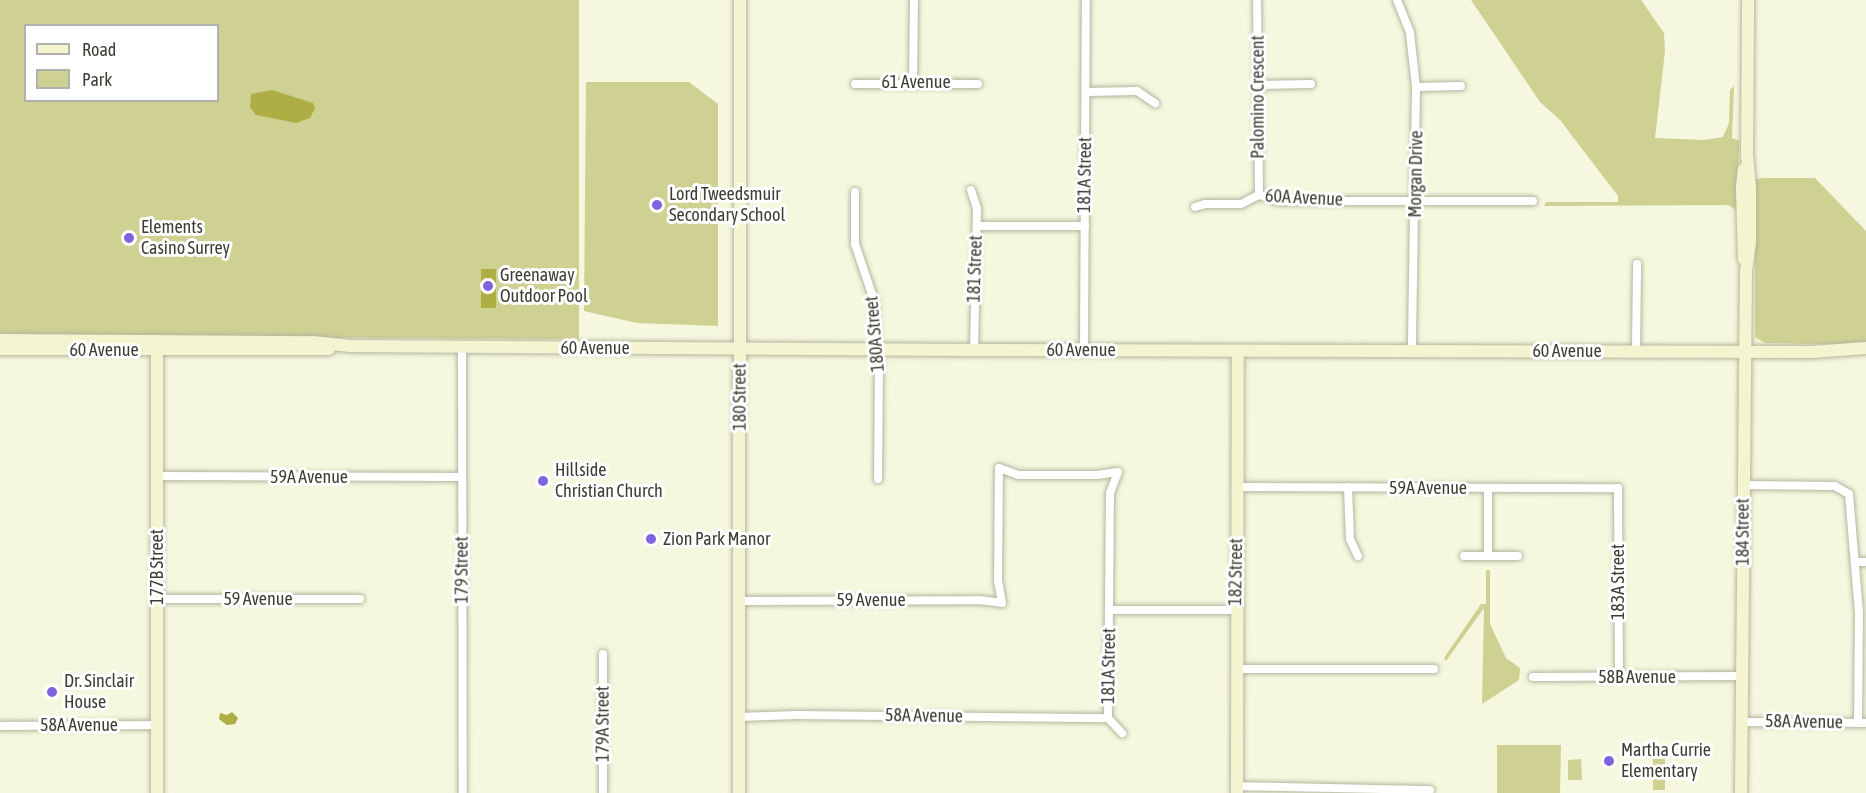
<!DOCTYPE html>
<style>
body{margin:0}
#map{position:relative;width:1866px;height:793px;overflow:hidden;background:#f5f7de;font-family:"Asap Condensed",sans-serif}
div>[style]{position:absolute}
.green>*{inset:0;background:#cfd193}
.water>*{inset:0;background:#adae43}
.roads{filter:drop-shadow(0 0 2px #b4b69f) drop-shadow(0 0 2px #b4b69f)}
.street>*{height:8px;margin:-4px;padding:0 4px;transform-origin:4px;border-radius:4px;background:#fff}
.secondary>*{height:12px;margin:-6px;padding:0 6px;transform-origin:6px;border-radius:6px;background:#f4f5d0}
.dots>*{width:16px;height:16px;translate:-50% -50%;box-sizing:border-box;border:3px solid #fff;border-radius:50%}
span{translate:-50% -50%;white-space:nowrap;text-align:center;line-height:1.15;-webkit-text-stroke:6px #fff;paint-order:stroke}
.street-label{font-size:18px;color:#3d3e34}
.poi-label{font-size:18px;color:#3d3e34}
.left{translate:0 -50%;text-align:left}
.legend{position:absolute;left:24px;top:24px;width:195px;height:78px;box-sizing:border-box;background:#fff;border:2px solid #b1b2ae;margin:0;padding:8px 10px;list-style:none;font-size:18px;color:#3d3e34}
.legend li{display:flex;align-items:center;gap:12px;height:30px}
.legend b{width:30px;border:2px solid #b1b2ae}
</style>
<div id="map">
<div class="green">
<div style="clip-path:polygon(evenodd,0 0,579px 0,579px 339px,0 336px,0 0,26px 26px,218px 26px,218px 100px,26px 100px,26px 26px)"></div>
<div style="clip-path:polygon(1471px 0,1641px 0,1664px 33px,1665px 51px,1655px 138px,1704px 140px,1723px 137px,1729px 123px,1730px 90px,1734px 86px,1732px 138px,1739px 141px,1738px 211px,1728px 205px,1544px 206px,1546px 202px,1618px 202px,1618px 196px,1560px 120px,1540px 102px)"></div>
<div style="clip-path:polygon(586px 82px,689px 82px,718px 104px,718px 326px,637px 323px,584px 311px)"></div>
<div style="clip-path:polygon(1762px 178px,1815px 178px,1866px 231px,1866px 345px,1765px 343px,1755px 337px,1755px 180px)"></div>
<div style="clip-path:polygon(1486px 570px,1490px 570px,1490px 624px,1506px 658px,1520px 668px,1519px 680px,1482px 704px,1484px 608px,1446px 661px,1444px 658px,1481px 604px,1486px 604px)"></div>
<div style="clip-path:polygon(1497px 745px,1561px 745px,1560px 793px,1497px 793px)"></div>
<div style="clip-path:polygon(1653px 745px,1665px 745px,1665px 790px,1653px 790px)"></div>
<div style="clip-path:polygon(1581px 759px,1582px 780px,1568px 780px,1568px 760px)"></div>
</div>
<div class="water">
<div style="clip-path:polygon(272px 90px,313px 103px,315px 108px,310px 118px,296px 123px,256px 115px,250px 107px,251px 94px)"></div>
<div style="clip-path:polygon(481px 269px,496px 269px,496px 308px,481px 308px)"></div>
<div style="clip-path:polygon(232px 712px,238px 718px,235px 724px,227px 725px,219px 719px,220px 713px,227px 715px)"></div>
</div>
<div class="roads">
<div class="street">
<div style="left:1257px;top:0;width:195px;rotate:89.4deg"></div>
<div style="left:1397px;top:0;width:35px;rotate:68deg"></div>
<div style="left:1410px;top:33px;width:54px;rotate:83.7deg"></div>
<div style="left:1416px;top:87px;width:264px;rotate:90.9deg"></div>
<div style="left:913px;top:82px;width:82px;rotate:-89.3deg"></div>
<div style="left:855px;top:84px;width:123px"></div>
<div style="left:1258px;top:85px;width:53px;rotate:-1.1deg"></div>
<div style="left:1416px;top:87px;width:45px;rotate:-1.3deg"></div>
<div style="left:1086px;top:92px;width:51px;rotate:-1.1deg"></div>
<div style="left:1137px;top:91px;width:22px;rotate:34deg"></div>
<div style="left:971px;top:190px;width:20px;rotate:72deg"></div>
<div style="left:977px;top:209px;width:141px;rotate:91.2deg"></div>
<div style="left:855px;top:192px;width:52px;rotate:90deg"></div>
<div style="left:855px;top:244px;width:59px;rotate:71.3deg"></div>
<div style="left:874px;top:300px;width:66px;rotate:85.7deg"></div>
<div style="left:879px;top:366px;width:113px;rotate:90.5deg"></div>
<div style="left:1259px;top:195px;width:21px;rotate:17deg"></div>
<div style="left:1279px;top:201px;width:254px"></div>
<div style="left:1195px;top:207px;width:10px;rotate:-17deg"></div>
<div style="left:1205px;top:204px;width:36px"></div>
<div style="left:1241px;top:204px;width:20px;rotate:-27deg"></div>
<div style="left:977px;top:226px;width:108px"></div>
<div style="left:462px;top:347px;width:446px;rotate:89.9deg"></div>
<div style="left:1084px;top:350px;width:350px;rotate:-89.7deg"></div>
<div style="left:1636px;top:351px;width:87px;rotate:-89.3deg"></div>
<div style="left:157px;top:476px;width:305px;rotate:0.2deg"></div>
<div style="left:1744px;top:485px;width:91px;rotate:0.6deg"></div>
<div style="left:1835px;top:486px;width:16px;rotate:30deg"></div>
<div style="left:1849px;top:494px;width:118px;rotate:85.2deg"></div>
<div style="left:1859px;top:612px;width:111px;rotate:90.5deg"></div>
<div style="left:1238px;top:487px;width:380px;rotate:0.2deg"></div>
<div style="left:1618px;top:488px;width:188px;rotate:89.7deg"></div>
<div style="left:1348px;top:487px;width:52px;rotate:87.8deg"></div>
<div style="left:1350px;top:539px;width:19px;rotate:65deg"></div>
<div style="left:1464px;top:556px;width:54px"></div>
<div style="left:1488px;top:556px;width:68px;rotate:-90deg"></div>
<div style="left:1857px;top:562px;width:9px"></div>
<div style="left:157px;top:599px;width:203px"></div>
<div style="left:740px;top:601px;width:239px;rotate:-0.2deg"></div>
<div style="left:979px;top:600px;width:23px;rotate:7deg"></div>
<div style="left:1002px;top:603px;width:22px;rotate:-100deg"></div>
<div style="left:998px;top:581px;width:113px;rotate:-89.5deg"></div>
<div style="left:999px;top:468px;width:20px;rotate:20deg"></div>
<div style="left:1018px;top:475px;width:79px"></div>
<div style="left:1097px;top:475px;width:21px;rotate:-8deg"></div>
<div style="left:1110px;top:610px;width:126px"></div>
<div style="left:603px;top:654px;width:139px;rotate:90deg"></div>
<div style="left:1236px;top:669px;width:198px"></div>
<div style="left:1533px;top:677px;width:209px;rotate:-0.3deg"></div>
<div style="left:739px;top:717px;width:57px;rotate:-2deg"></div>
<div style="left:796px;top:715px;width:312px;rotate:0.6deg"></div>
<div style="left:1108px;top:718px;width:225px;rotate:-89.5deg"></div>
<div style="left:1110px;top:493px;width:22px;rotate:-69deg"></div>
<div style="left:1108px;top:718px;width:21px;rotate:47deg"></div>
<div style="left:1742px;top:722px;width:124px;rotate:0.5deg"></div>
<div style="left:0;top:726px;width:157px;rotate:-0.4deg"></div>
<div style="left:1237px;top:786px;width:193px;rotate:1.2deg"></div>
</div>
<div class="secondary">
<div style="left:1744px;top:259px;width:72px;rotate:-91.6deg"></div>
<div style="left:1742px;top:187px;width:18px;rotate:-84deg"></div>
<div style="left:0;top:340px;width:312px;rotate:0.4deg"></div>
<div style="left:312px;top:342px;width:39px;rotate:6deg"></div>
<div style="left:351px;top:346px;width:623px;rotate:0.37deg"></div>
<div style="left:974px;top:350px;width:837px;rotate:0.14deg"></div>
<div style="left:1811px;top:352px;width:55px;rotate:-4.2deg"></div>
<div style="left:157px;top:341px;width:452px;rotate:90deg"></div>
<div style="left:0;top:349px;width:329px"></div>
<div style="left:739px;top:793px;width:793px;rotate:-89.93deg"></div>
<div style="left:1237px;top:793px;width:442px;rotate:-89.9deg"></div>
<div style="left:1741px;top:793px;width:522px;rotate:-89.45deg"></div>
<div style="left:1746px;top:271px;width:29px;rotate:-82deg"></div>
<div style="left:1750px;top:242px;width:54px;rotate:-90deg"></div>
<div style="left:1750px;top:188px;width:32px;rotate:-95deg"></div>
<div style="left:1747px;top:156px;width:156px;rotate:-89.6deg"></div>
</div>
</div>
<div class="dots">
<div style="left:657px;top:205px;background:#7f64df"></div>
<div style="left:129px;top:238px;background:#7f64df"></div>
<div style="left:488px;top:286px;background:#7f64df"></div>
<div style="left:543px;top:481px;background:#7f64df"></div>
<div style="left:651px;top:539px;background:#7f64df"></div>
<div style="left:52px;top:692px;background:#7f64df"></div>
<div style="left:1609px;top:761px;background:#7f64df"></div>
</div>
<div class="street-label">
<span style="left:916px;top:82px">61 Avenue</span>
<span style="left:1258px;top:97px;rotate:-90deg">Palomino Crescent</span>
<span style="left:1416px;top:174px;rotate:-89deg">Morgan Drive</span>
<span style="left:1085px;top:175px;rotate:-89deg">181A Street</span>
<span style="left:1304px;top:198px;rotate:3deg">60A Avenue</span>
<span style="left:975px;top:269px;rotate:-88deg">181 Street</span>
<span style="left:875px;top:334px;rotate:-95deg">180A Street</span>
<span style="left:595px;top:348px">60 Avenue</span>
<span style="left:104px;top:350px">60 Avenue</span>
<span style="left:1081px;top:350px">60 Avenue</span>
<span style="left:1567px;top:351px">60 Avenue</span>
<span style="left:740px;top:397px;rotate:-90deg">180 Street</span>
<span style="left:309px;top:477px">59A Avenue</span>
<span style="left:1428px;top:488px">59A Avenue</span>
<span style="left:1743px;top:532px;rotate:-90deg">184 Street</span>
<span style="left:157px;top:567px;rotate:-90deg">177B Street</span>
<span style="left:462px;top:570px;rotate:-90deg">179 Street</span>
<span style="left:1236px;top:572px;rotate:-89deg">182 Street</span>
<span style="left:1618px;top:582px;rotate:-90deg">183A Street</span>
<span style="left:258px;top:599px">59 Avenue</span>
<span style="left:871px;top:600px">59 Avenue</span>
<span style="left:1109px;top:666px;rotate:-89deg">181A Street</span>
<span style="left:1637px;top:677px">58B Avenue</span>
<span style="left:924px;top:716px;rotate:1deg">58A Avenue</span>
<span style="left:1804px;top:722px;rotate:1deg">58A Avenue</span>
<span style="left:603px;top:724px;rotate:-90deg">179A Street</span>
<span style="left:79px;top:725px">58A Avenue</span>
</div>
<div class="poi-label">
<span class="left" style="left:669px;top:205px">Lord Tweedsmuir<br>Secondary School</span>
<span class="left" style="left:141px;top:238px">Elements<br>Casino Surrey</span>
<span class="left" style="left:500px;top:286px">Greenaway<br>Outdoor Pool</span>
<span class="left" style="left:555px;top:481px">Hillside<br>Christian Church</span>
<span class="left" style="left:663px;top:539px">Zion Park Manor</span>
<span class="left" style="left:64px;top:692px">Dr. Sinclair<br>House</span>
<span class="left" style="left:1621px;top:761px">Martha Currie<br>Elementary</span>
</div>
<ul class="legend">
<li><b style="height:8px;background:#f4f5d0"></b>Road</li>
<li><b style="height:16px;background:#cfd193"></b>Park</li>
</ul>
</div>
